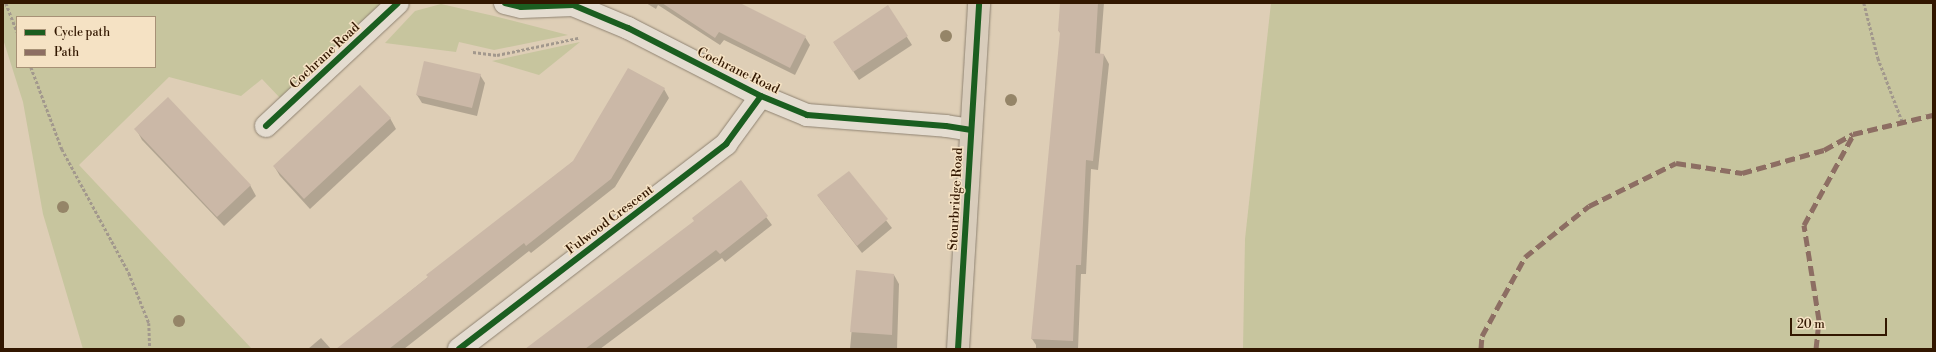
<!DOCTYPE html>
<style>
body{margin:0}
#map{position:relative;width:1936px;height:352px;overflow:hidden;background:#deceb6;font-family:"Libre Bodoni",serif}
div>[style]{position:absolute}
.green>*{inset:0;background:#c7c59e}
.shadow>*{inset:0;background:#0003}
.building>*{inset:0;background:#cbb8a7}
.path>*{height:2.5px;margin-top:-1.25px;transform-origin:0;background:repeating-linear-gradient(90deg,#a2988d 0 3px,transparent 0 5px)}
.roads{filter:drop-shadow(0 0 1px #8f8372) drop-shadow(0 0 1px #8f8372)}
.street>*{height:22px;margin:-11px;padding:0 11px;transform-origin:11px;border-radius:11px;background:#e4dcd0}
.primary>*{height:22px;margin:-11px;padding:0 11px;transform-origin:11px;border-radius:11px;background:#d8ccbb}
.quiet>*{height:5px;margin-top:-2.5px;transform-origin:0;background:repeating-linear-gradient(90deg,#8d6e63 0 10px,transparent 0 15px)}
.cycleway>*{height:6px;margin:-3px;padding:0 3px;transform-origin:3px;border-radius:3px;background:#1b5e20}
.trees>*{width:12px;height:12px;margin:-6px;border-radius:50%;background:#958568}
span{translate:-50% -50%;white-space:nowrap;text-align:center;line-height:1.15;-webkit-text-stroke:3px #f5e2c4;paint-order:stroke}
.street-label{font-size:13px;color:#321700}
.frame{position:absolute;inset:0;border:4px solid #321700;pointer-events:none}
.legend{position:absolute;left:16px;top:16px;width:140px;height:52px;box-sizing:border-box;background:#f5e2c4;border:1px solid #a79176;margin:0;padding:5px 7px;list-style:none;font-size:12px;color:#321700}
.legend li{display:flex;align-items:center;gap:8px;height:20px}
.legend b{width:20px;border:1px solid #a79176}
.scale{position:absolute;left:1790px;top:318px;width:97px;height:18px;box-sizing:border-box;border:2px solid #321700;border-top:0;padding-left:5px;font-size:12px;line-height:14px;white-space:nowrap;color:#321700;-webkit-text-stroke:3px #f5e2c4;paint-order:stroke}
</style>
<div id="map">
<div class="green">
<div style="clip-path:polygon(evenodd,3px 3px,384px 3px,281px 99px,262px 79px,241px 96px,169px 77px,79px 165px,252px 349px,83px 349px,43px 214px,23px 102px,3px 39px,3px 3px,17px 17px,155px 17px,155px 67px,17px 67px,17px 17px)"></div>
<div style="clip-path:polygon(1271px 3px,1933px 3px,1933px 349px,1243px 349px,1245px 239px)"></div>
<div style="clip-path:polygon(441px 4px,494px 16px,568px 35px,494px 50px,459px 42px,456px 52px,385px 43px,415px 11px)"></div>
<div style="clip-path:polygon(580px 42px,539px 75px,492px 61px)"></div>
</div>
<div class="shadow">
<div style="clip-path:polygon(646px 3px,735px 3px,805px 37px,810px 45px,795px 75px,724px 40px,720px 45px,658px 5px,656px 9px)"></div>
<div style="clip-path:polygon(1061px 3px,1104px 3px,1100px 54px,1104px 55px,1109px 64px,1098px 170px,1091px 169px,1086px 274px,1081px 274px,1078px 349px,1036px 349px,1036px 345px,1032px 339px,1061px 35px,1059px 31px)"></div>
<div style="clip-path:polygon(888px 7px,912px 45px,859px 80px,834px 43px)"></div>
<div style="clip-path:polygon(480px 75px,485px 83px,477px 116px,422px 103px,417px 95px)"></div>
<div style="clip-path:polygon(664px 89px,669px 98px,615px 187px,531px 253px,529px 251px,404px 349px,338px 349px)"></div>
<div style="clip-path:polygon(390px 118px,396px 129px,310px 209px,280px 176px,274px 166px)"></div>
<div style="clip-path:polygon(136px 129px,250px 185px,256px 196px,224px 226px,142px 140px)"></div>
<div style="clip-path:polygon(849px 173px,892px 228px,862px 253px,818px 196px)"></div>
<div style="clip-path:polygon(740px 182px,772px 225px,725px 262px,722px 258px,600px 349px,527px 349px,695px 222px)"></div>
<div style="clip-path:polygon(857px 272px,894px 275px,899px 284px,897px 349px,850px 349px)"></div>
<div style="clip-path:polygon(321px 338px,331px 349px,308px 349px)"></div>
</div>
<div class="building">
<div style="clip-path:polygon(662px 3px,740px 3px,806px 36px,790px 68px,719px 32px,715px 38px)"></div>
<div style="clip-path:polygon(1060px 3px,1098px 3px,1095px 53px,1104px 54px,1093px 161px,1086px 160px,1081px 265px,1076px 265px,1073px 341px,1031px 339px,1060px 32px,1058px 31px)"></div>
<div style="clip-path:polygon(888px 5px,908px 36px,853px 72px,833px 42px)"></div>
<div style="clip-path:polygon(424px 61px,481px 74px,472px 108px,416px 95px)"></div>
<div style="clip-path:polygon(628px 68px,665px 88px,611px 179px,526px 246px,524px 243px,389px 349px,336px 349px,428px 277px,426px 275px,573px 161px)"></div>
<div style="clip-path:polygon(360px 85px,391px 118px,304px 199px,273px 166px)"></div>
<div style="clip-path:polygon(168px 97px,251px 185px,217px 217px,134px 129px)"></div>
<div style="clip-path:polygon(849px 171px,888px 219px,857px 246px,817px 195px)"></div>
<div style="clip-path:polygon(741px 180px,768px 216px,720px 254px,716px 250px,585px 349px,525px 349px,694px 221px,692px 218px)"></div>
<div style="clip-path:polygon(856px 270px,894px 274px,892px 335px,850px 332px)"></div>
</div>
<div class="path">
<div style="left:6px;top:3px;width:31px;rotate:69deg"></div>
<div style="left:1864px;top:3px;width:57px;rotate:75.7deg"></div>
<div style="left:1878px;top:58px;width:70px;rotate:69deg"></div>
<div style="left:473px;top:52px;width:24px;rotate:7deg"></div>
<div style="left:497px;top:55px;width:83px;rotate:-11.9deg"></div>
<div style="left:31px;top:67px;width:88px;rotate:69.3deg"></div>
<div style="left:62px;top:149px;width:141px;rotate:61.6deg"></div>
<div style="left:129px;top:273px;width:54px;rotate:68.2deg"></div>
<div style="left:149px;top:323px;width:26px;rotate:88deg"></div>
</div>
<div class="roads">
<div class="street">
<div style="left:505px;top:3px;width:16px;rotate:14deg"></div>
<div style="left:521px;top:7px;width:52px;rotate:-2.2deg"></div>
<div style="left:573px;top:5px;width:60px;rotate:22.7deg"></div>
<div style="left:628px;top:28px;width:149px;rotate:27.1deg"></div>
<div style="left:761px;top:96px;width:50px;rotate:22.4deg"></div>
<div style="left:807px;top:115px;width:139px;rotate:4.5deg"></div>
<div style="left:946px;top:126px;width:24px;rotate:9deg"></div>
<div style="left:266px;top:126px;width:180px;rotate:-43deg"></div>
<div style="left:459px;top:349px;width:337px;rotate:-37.5deg"></div>
<div style="left:726px;top:144px;width:59px;rotate:-53.9deg"></div>
</div>
<div class="primary">
<div style="left:958px;top:349px;width:347px;rotate:-86.5deg"></div>
</div>
</div>
<div class="quiet">
<div style="left:1481px;top:349px;width:13px;rotate:-86deg"></div>
<div style="left:1482px;top:336px;width:90px;rotate:-61.4deg"></div>
<div style="left:1525px;top:257px;width:82px;rotate:-38.6deg"></div>
<div style="left:1589px;top:206px;width:97px;rotate:-26.3deg"></div>
<div style="left:1676px;top:163px;width:67px;rotate:8.6deg"></div>
<div style="left:1742px;top:173px;width:85px;rotate:-15.7deg"></div>
<div style="left:1824px;top:150px;width:33px;rotate:-29deg"></div>
<div style="left:1853px;top:134px;width:82px;rotate:-13.4deg"></div>
<div style="left:1816px;top:349px;width:29px;rotate:-84deg"></div>
<div style="left:1819px;top:320px;width:96px;rotate:-99deg"></div>
<div style="left:1804px;top:225px;width:102px;rotate:-61.4deg"></div>
</div>
<div class="cycleway">
<div style="left:505px;top:3px;width:16px;rotate:14deg"></div>
<div style="left:521px;top:7px;width:52px;rotate:-2.2deg"></div>
<div style="left:573px;top:5px;width:60px;rotate:22.7deg"></div>
<div style="left:628px;top:28px;width:149px;rotate:27.1deg"></div>
<div style="left:761px;top:96px;width:50px;rotate:22.4deg"></div>
<div style="left:807px;top:115px;width:139px;rotate:4.5deg"></div>
<div style="left:946px;top:126px;width:24px;rotate:9deg"></div>
<div style="left:266px;top:126px;width:180px;rotate:-43deg"></div>
<div style="left:459px;top:349px;width:337px;rotate:-37.5deg"></div>
<div style="left:726px;top:144px;width:59px;rotate:-53.9deg"></div>
<div style="left:958px;top:349px;width:347px;rotate:-86.5deg"></div>
</div>
<div class="trees">
<div style="left:946px;top:36px"></div>
<div style="left:1011px;top:100px"></div>
<div style="left:63px;top:207px"></div>
<div style="left:179px;top:321px"></div>
</div>
<div class="street-label">
<span style="left:325px;top:56px;rotate:-43deg">Cochrane Road</span>
<span style="left:738px;top:71px;rotate:26deg">Cochrane Road</span>
<span style="left:956px;top:199px;rotate:-87deg">Stourbridge Road</span>
<span style="left:610px;top:220px;rotate:-37deg">Fulwood Crescent</span>
</div>
<div class="frame"></div>
<ul class="legend">
<li><b style="height:5px;background:#1b5e20"></b>Cycle path</li>
<li><b style="height:5px;background:#8d6e63"></b>Path</li>
</ul>
<div class="scale">20 m</div>
</div>
